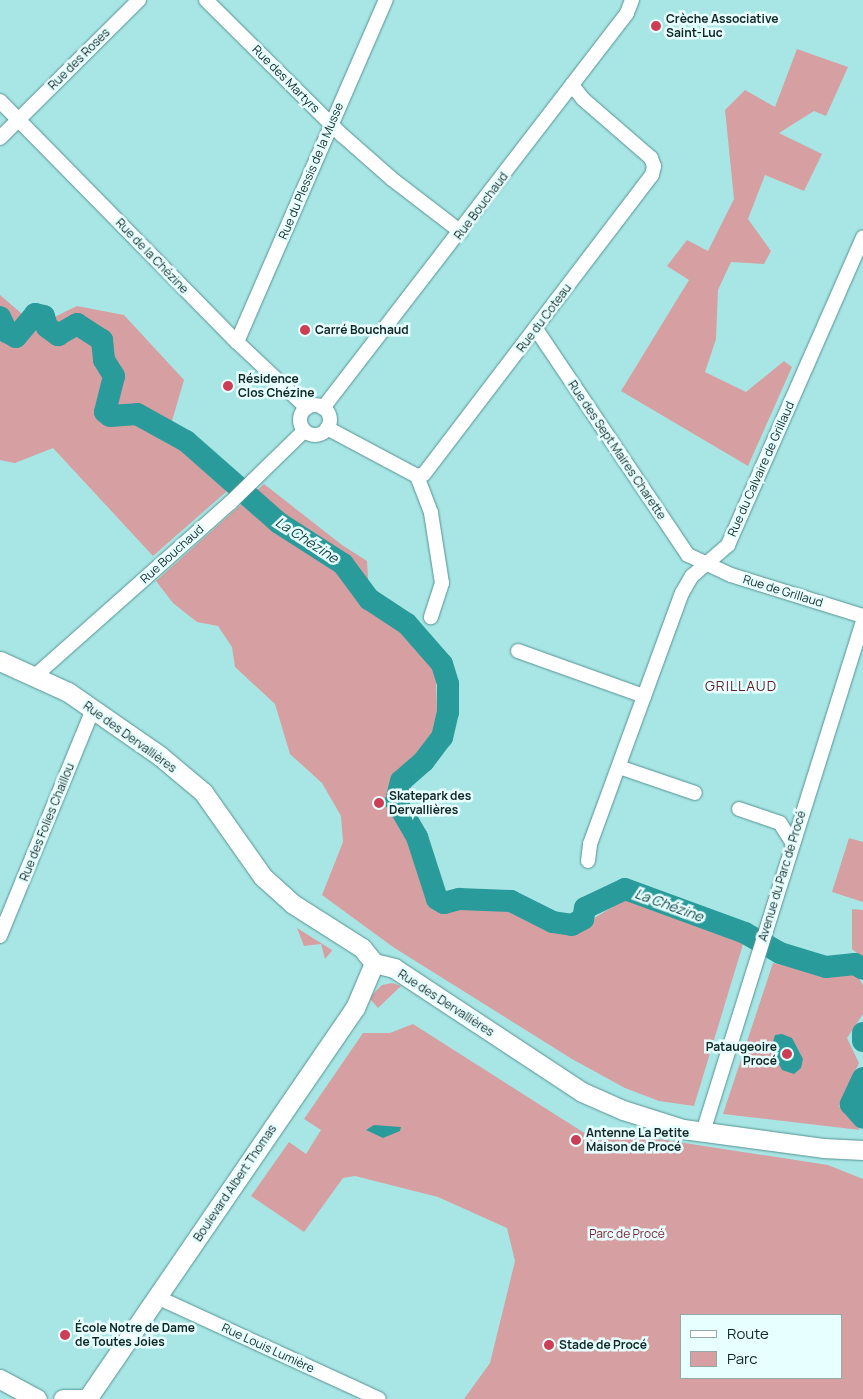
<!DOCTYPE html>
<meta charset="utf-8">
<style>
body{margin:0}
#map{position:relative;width:863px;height:1399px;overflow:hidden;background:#a8e6e5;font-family:Manrope,sans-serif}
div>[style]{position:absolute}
.green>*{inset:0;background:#d69fa2}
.water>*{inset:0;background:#299b9b}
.river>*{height:22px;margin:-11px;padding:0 11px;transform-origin:11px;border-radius:11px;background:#299b9b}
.roads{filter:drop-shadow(0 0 1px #569292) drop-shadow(0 0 1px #569292)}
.street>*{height:14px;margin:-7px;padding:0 7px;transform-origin:7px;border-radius:7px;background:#fff}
.street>.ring{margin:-7px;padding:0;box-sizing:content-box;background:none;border:14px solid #fff;border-radius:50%}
.secondary>*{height:19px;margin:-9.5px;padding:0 9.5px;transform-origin:9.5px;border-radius:9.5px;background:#fff}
.dots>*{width:14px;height:14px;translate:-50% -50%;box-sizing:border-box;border:2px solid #e7fffe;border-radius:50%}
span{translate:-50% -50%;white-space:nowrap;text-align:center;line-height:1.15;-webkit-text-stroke:5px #e7fffe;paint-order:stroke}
.poi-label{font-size:12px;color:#0f2828;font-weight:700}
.left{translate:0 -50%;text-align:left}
.right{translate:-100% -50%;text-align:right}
.street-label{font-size:12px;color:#0f2828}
.park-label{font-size:12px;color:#7b1d2e}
.water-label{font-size:14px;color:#0d3f3f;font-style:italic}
.neighbourhood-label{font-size:14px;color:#641e28;letter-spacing:1px}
.legend{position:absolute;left:680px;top:1314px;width:162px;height:65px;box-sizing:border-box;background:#e7fffe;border:1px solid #91a9a8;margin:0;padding:6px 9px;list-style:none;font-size:15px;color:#0f2828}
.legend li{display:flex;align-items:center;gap:10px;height:25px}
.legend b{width:25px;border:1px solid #91a9a8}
</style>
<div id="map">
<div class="green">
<div style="clip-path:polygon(797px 49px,848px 67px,826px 116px,814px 111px,779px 133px,822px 154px,804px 191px,765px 175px,748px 219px,771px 251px,764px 264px,731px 262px,718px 290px,716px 339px,705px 372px,746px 392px,784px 361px,792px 367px,748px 466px,621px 391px,689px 280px,667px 266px,687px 240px,708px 251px,734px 199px,725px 110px,745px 90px,775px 107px)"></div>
<div style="clip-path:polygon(0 295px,36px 326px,77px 306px,124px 315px,184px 380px,172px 421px,235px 484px,153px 556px,53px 448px,15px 463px,0 460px)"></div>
<div style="clip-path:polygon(264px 484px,342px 545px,367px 561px,369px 595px,381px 612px,435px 659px,438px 731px,392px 790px,395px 806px,413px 838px,430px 898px,438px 909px,460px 903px,507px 905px,565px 931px,583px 925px,627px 898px,744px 941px,694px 1106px,659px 1101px,625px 1088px,572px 1059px,393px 947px,322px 895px,343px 842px,341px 816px,322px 783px,290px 754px,275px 704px,235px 667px,232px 647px,218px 626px,197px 622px,173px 603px,156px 581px)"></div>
<div style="clip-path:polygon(849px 838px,863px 842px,863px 902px,832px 892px)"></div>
<div style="clip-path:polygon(852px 909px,863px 910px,863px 958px,852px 949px)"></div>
<div style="clip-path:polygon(297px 928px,332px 950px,331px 952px,325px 959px,321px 944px,304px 946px)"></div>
<div style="clip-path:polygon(773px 963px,820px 973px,854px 971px,863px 985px,863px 1014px,847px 1038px,859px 1063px,839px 1106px,860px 1130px,723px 1114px)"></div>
<div style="clip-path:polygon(392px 983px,401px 986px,378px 1008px,370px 999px,373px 994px,382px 985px)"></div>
<div style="clip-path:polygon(evenodd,413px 1024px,597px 1141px,626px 1134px,828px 1165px,863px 1179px,863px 1399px,464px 1399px,490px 1363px,515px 1261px,507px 1228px,438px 1197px,355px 1176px,343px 1178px,304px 1232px,251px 1196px,289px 1142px,306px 1154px,321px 1130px,304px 1119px,363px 1033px,390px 1033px,413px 1024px,682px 1315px,842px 1315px,842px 1378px,682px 1378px,682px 1315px)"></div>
</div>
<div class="water">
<div style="clip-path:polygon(782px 1034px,792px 1038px,803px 1059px,801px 1068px,794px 1074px,782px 1070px,771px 1049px,775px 1035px)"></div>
<div style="clip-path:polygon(374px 1125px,401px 1127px,400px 1131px,383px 1138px,366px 1130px)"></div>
</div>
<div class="river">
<div style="left:0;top:317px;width:17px;rotate:65deg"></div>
<div style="left:7px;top:332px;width:10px;rotate:29deg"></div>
<div style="left:16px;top:337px;width:30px;rotate:-50deg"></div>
<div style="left:35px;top:314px;width:9px;rotate:13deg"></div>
<div style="left:44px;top:316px;width:11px;rotate:75deg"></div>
<div style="left:47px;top:327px;width:14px;rotate:36deg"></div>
<div style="left:58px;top:335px;width:22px;rotate:-30deg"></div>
<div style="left:77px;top:324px;width:30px;rotate:33deg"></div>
<div style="left:102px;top:340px;width:20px;rotate:84deg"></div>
<div style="left:104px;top:360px;width:19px;rotate:58deg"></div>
<div style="left:114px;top:376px;width:37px;rotate:104deg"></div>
<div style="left:105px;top:412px;width:6px;rotate:39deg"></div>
<div style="left:110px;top:416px;width:27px;rotate:-4deg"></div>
<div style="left:137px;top:414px;width:56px;rotate:28.9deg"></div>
<div style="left:186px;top:441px;width:124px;rotate:41.4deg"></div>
<div style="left:279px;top:523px;width:76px;rotate:32.6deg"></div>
<div style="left:343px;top:564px;width:44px;rotate:53.4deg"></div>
<div style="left:369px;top:599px;width:45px;rotate:33.3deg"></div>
<div style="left:407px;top:624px;width:53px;rotate:48.8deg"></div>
<div style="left:442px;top:664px;width:21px;rotate:73deg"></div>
<div style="left:448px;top:684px;width:28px;rotate:90deg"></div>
<div style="left:448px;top:712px;width:26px;rotate:103deg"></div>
<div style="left:442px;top:737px;width:30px;rotate:127deg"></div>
<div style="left:424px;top:761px;width:30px;rotate:139deg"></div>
<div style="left:401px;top:781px;width:21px;rotate:104deg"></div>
<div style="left:396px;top:801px;width:42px;rotate:59.7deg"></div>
<div style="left:417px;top:837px;width:65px;rotate:72.1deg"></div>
<div style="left:437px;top:899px;width:8px;rotate:30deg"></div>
<div style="left:444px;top:903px;width:16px;rotate:-15deg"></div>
<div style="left:459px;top:899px;width:52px;rotate:2.2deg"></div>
<div style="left:511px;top:901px;width:47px;rotate:26.6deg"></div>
<div style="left:553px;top:922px;width:19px;rotate:9deg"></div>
<div style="left:572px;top:925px;width:13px;rotate:-29deg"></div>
<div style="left:583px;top:919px;width:11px;rotate:-80deg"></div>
<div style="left:585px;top:908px;width:44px;rotate:-25.4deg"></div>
<div style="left:625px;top:889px;width:128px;rotate:20.1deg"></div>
<div style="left:745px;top:933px;width:40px;rotate:29.7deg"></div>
<div style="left:780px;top:953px;width:48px;rotate:16.9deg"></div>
<div style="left:826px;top:967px;width:29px;rotate:-6deg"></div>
<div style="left:855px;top:964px;width:9px;rotate:32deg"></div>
<div style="left:863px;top:1033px;width:8px;rotate:90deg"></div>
<div style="left:863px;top:1078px;width:29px;rotate:115deg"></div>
<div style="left:851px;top:1104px;width:18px;rotate:49deg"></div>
</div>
<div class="roads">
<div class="street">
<div style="left:206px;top:0;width:192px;rotate:44.8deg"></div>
<div style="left:342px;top:135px;width:67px;rotate:41.3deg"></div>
<div style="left:392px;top:179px;width:87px;rotate:37.5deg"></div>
<div style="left:0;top:101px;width:338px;rotate:45.5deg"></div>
<div style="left:237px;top:342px;width:96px;rotate:43.3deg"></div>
<div style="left:0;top:138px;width:196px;rotate:-44.8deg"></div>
<div style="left:536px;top:329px;width:272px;rotate:56.1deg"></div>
<div style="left:688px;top:555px;width:47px;rotate:24.9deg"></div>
<div style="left:731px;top:575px;width:138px;rotate:17.3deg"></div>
<div style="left:237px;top:342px;width:373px;rotate:-66.5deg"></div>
<div class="ring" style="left:300px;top:405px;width:16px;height:16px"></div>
<div style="left:323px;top:408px;width:498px;rotate:-52.4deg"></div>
<div style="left:627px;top:13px;width:14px;rotate:-69deg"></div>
<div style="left:327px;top:428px;width:102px;rotate:28.1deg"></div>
<div style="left:417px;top:476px;width:7px;rotate:-16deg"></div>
<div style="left:424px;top:474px;width:376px;rotate:-52.7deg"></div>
<div style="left:652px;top:175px;width:9px;rotate:-77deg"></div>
<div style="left:654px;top:166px;width:9px;rotate:-111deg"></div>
<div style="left:651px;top:158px;width:90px;rotate:-139.1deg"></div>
<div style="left:583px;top:99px;width:18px;rotate:-128deg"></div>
<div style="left:417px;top:476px;width:40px;rotate:69deg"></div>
<div style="left:431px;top:513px;width:71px;rotate:81.1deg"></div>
<div style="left:442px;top:583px;width:36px;rotate:108deg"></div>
<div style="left:518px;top:651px;width:134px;rotate:19.7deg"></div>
<div style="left:36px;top:675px;width:259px;rotate:-41.6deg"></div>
<div style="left:230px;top:503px;width:103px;rotate:-44.2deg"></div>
<div style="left:619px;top:767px;width:80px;rotate:18.9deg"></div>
<div style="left:739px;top:809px;width:43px;rotate:18.9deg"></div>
<div style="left:780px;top:823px;width:22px;rotate:58deg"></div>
<div style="left:588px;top:861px;width:17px;rotate:-83deg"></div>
<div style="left:590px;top:844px;width:267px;rotate:-69.9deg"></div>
<div style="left:682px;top:593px;width:20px;rotate:-60deg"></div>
<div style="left:692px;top:576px;width:48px;rotate:-40.7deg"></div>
<div style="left:728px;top:545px;width:336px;rotate:-66.3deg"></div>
<div style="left:0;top:936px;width:245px;rotate:-67.7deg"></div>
<div style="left:703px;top:1132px;width:535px;rotate:-72.61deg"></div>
<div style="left:157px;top:1297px;width:244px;rotate:24.7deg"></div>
</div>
<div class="secondary">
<div style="left:0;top:661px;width:75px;rotate:24.5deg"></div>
<div style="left:68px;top:692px;width:112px;rotate:34.8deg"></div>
<div style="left:160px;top:756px;width:56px;rotate:39.9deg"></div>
<div style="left:203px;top:792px;width:104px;rotate:54.8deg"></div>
<div style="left:263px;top:877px;width:40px;rotate:42deg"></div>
<div style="left:293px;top:904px;width:82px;rotate:32.5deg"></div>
<div style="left:362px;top:948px;width:19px;rotate:51deg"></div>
<div style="left:374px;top:963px;width:21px;rotate:14deg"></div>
<div style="left:394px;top:968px;width:225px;rotate:33.4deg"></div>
<div style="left:582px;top:1092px;width:45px;rotate:23.7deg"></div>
<div style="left:623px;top:1110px;width:63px;rotate:17.6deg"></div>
<div style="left:683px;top:1129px;width:141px;rotate:7.7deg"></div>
<div style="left:823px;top:1148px;width:40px;rotate:2.9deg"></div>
<div style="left:0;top:1379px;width:42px;rotate:28.4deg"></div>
<div style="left:63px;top:1399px;width:18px"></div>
<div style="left:87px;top:1399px;width:474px;rotate:-55.6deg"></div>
<div style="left:355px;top:1008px;width:49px;rotate:-67.1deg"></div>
</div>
</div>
<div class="dots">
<div style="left:656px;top:26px;background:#cd3d55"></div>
<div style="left:305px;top:330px;background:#cd3d55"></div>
<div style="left:228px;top:386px;background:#cd3d55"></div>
<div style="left:379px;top:803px;background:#cd3d55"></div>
<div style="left:787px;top:1054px;background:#cd3d55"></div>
<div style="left:576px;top:1140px;background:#cd3d55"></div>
<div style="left:65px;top:1335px;background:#cd3d55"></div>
<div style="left:549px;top:1345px;background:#cd3d55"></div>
</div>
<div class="poi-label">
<span class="left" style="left:666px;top:26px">Crèche Associative<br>Saint-Luc</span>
<span class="left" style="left:315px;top:330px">Carré Bouchaud</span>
<span class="left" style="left:238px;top:386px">Résidence<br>Clos Chézine</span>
<span class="left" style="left:389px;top:803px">Skatepark des<br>Dervallières</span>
<span class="right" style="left:777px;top:1054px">Pataugeoire<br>Procé</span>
<span class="left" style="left:586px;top:1140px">Antenne La Petite<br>Maison de Procé</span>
<span class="left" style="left:75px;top:1335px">École Notre de Dame<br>de Toutes Joies</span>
<span class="left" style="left:559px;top:1345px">Stade de Procé</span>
</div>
<div class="street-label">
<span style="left:79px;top:59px;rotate:-45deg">Rue des Roses</span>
<span style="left:286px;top:79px;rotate:45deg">Rue des Martyrs</span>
<span style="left:311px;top:171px;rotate:-67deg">Rue du Plessis de la Musse</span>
<span style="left:481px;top:206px;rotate:-53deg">Rue Bouchaud</span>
<span style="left:152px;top:256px;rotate:46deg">Rue de la Chézine</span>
<span style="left:544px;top:318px;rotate:-53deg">Rue du Coteau</span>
<span style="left:617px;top:450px;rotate:56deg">Rue des Sept Maires Charette</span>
<span style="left:761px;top:469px;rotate:-66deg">Rue du Calvaire de Grillaud</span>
<span style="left:172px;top:554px;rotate:-42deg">Rue Bouchaud</span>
<span style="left:783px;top:591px;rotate:17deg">Rue de Grillaud</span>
<span style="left:130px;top:737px;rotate:36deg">Rue des Dervallières</span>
<span style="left:47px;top:822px;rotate:-68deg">Rue des Folies Chaillou</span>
<span style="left:782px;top:876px;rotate:-73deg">Avenue du Parc de Procé</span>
<span style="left:446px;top:1003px;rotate:33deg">Rue des Dervallières</span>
<span style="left:235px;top:1183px;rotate:-56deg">Boulevard Albert Thomas</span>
<span style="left:268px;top:1348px;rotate:25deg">Rue Louis Lumière</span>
</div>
<div class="park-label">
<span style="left:627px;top:1234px">Parc de Procé</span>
</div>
<div class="water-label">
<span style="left:307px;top:540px;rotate:33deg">La Chézine</span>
<span style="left:669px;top:905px;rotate:20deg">La Chézine</span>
</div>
<div class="neighbourhood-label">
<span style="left:741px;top:686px">GRILLAUD</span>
</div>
<ul class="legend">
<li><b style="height:6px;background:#fff"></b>Route</li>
<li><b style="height:14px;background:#d69fa2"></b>Parc</li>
</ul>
</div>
